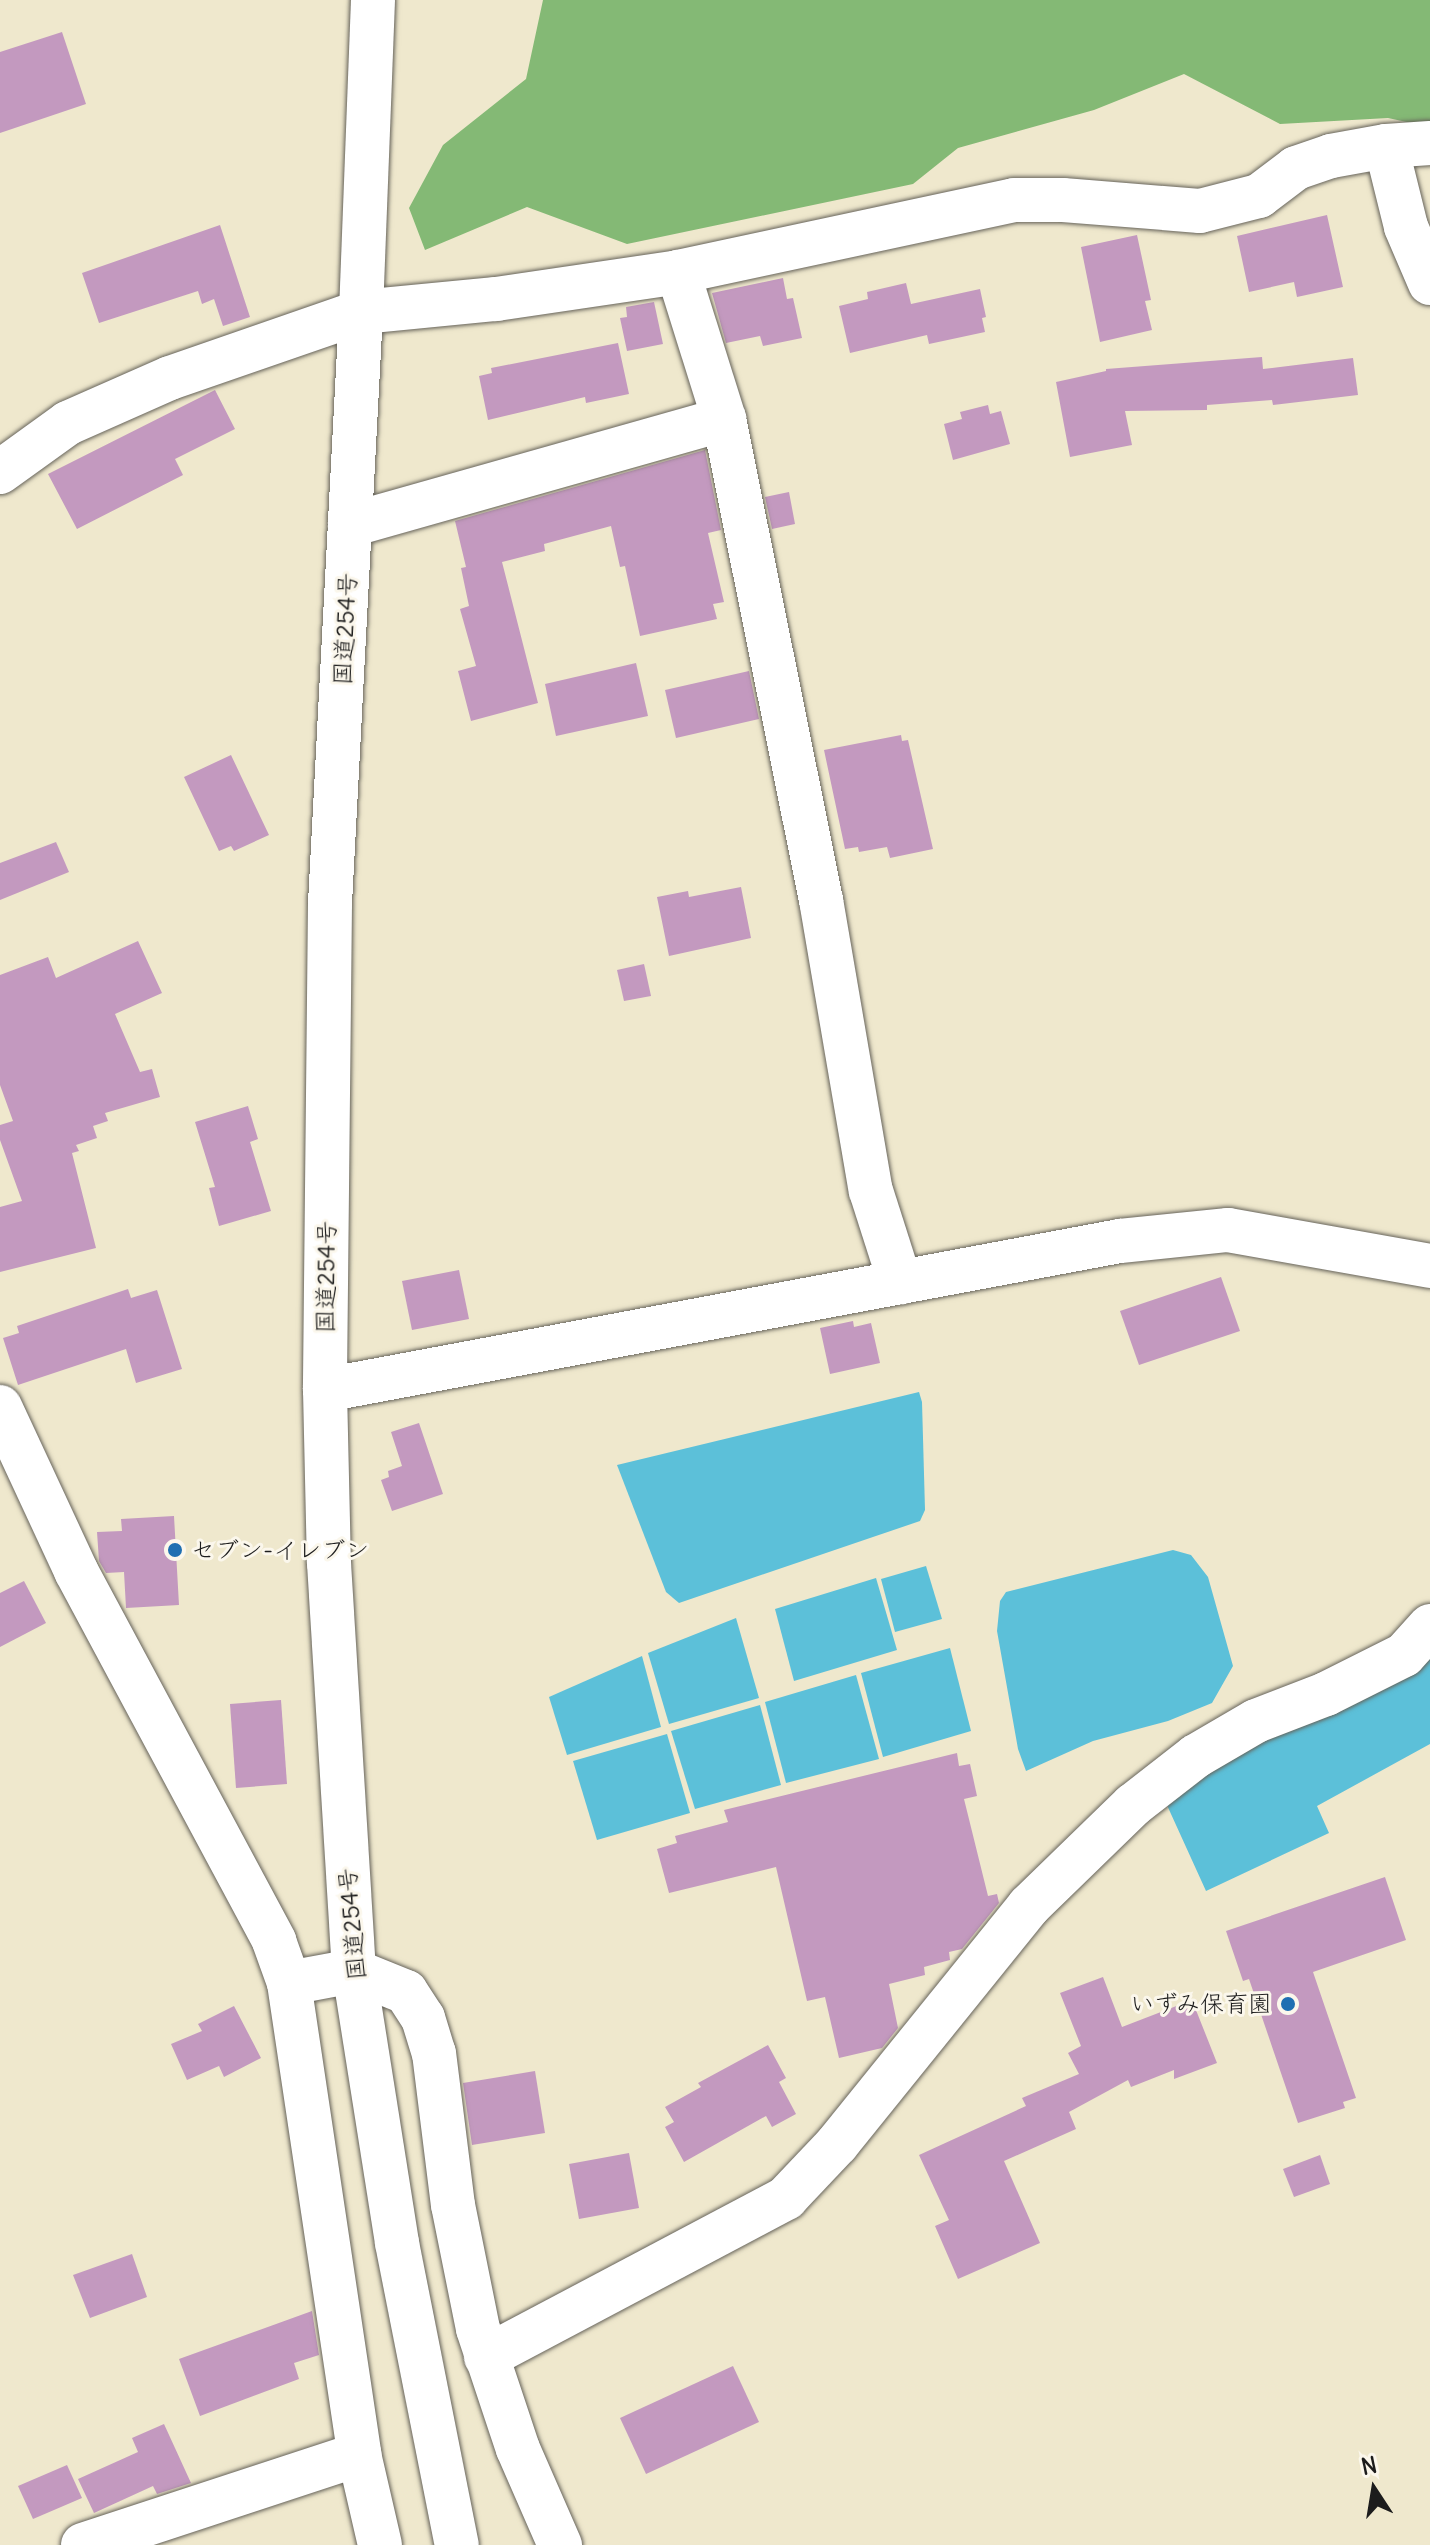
<!DOCTYPE html>
<meta charset="utf-8">
<style>
body{margin:0}
#map{position:relative;width:1430px;height:2545px;overflow:hidden;background:#efe8cd;font-family:Delius,"Klee One",sans-serif}
div>[style]{position:absolute}
.forest>*{inset:0;background:#84b975}
.water>*{inset:0;background:#5cc0d9}
.building>*{inset:0;background:#c399bf}
.roads{filter:drop-shadow(0 0 2px #66635a) drop-shadow(0 0 2px #66635a)}
.minor>*{height:44px;margin:-22px;padding:0 22px;transform-origin:22px;border-radius:22px;background:#fff}
.highway>*{height:44px;margin:-22px;padding:0 22px;transform-origin:22px;border-radius:22px;background:#fff}
.dots>*{width:22px;height:22px;translate:-50% -50%;box-sizing:border-box;border:4px solid #fbf7ec;border-radius:50%}
span{translate:-50% -50%;white-space:nowrap;text-align:center;line-height:1.15;-webkit-text-stroke:6px #fbf7ec;paint-order:stroke}
.street-label{font-size:24px;color:#1c1c1c}
.poi-label{font-size:24px;color:#1c1c1c}
.left{translate:0 -50%;text-align:left}
.right{translate:-100% -50%;text-align:right}
.north{position:absolute;left:1334px;top:2449px;width:80px;height:80px;-webkit-text-stroke:6px #fbf7ec;paint-order:stroke;rotate:348deg;font-size:22px;font-weight:700;line-height:32px;text-align:center;color:#1c1c1c}
.north::after{content:'';display:block;margin:auto;width:28px;height:36px;background:#1c1c1c;clip-path:polygon(50% 0,100% 100%,50% 72%,0 100%)}
</style>
<div id="map">
<div class="forest">
<div style="clip-path:polygon(543px 0,1430px 0,1430px 127px,1388px 118px,1280px 124px,1184px 74px,1094px 110px,958px 148px,913px 184px,627px 244px,527px 207px,425px 250px,409px 208px,443px 145px,526px 79px)"></div>
</div>
<div class="water">
<div style="clip-path:polygon(919px 1392px,922px 1402px,925px 1510px,920px 1521px,679px 1603px,666px 1592px,617px 1465px)"></div>
<div style="clip-path:polygon(1173px 1550px,1191px 1555px,1208px 1577px,1233px 1666px,1212px 1703px,1168px 1721px,1093px 1741px,1026px 1771px,1018px 1749px,997px 1631px,1000px 1601px,1006px 1592px)"></div>
<div style="clip-path:polygon(926px 1566px,942px 1619px,895px 1632px,881px 1579px)"></div>
<div style="clip-path:polygon(876px 1578px,897px 1650px,794px 1681px,775px 1609px)"></div>
<div style="clip-path:polygon(736px 1618px,759px 1698px,669px 1724px,648px 1653px)"></div>
<div style="clip-path:polygon(950px 1648px,971px 1731px,883px 1757px,861px 1673px)"></div>
<div style="clip-path:polygon(1430px 1654px,1430px 1744px,1317px 1806px,1329px 1833px,1206px 1891px,1166px 1803px,1206px 1766px,1343px 1706px)"></div>
<div style="clip-path:polygon(642px 1656px,661px 1727px,567px 1755px,549px 1697px)"></div>
<div style="clip-path:polygon(856px 1675px,879px 1759px,786px 1783px,765px 1702px)"></div>
<div style="clip-path:polygon(760px 1705px,781px 1785px,695px 1809px,671px 1731px)"></div>
<div style="clip-path:polygon(667px 1734px,690px 1813px,597px 1840px,573px 1761px)"></div>
</div>
<div class="building">
<div style="clip-path:polygon(62px 32px,86px 104px,0 133px,0 52px)"></div>
<div style="clip-path:polygon(1327px 215px,1343px 287px,1297px 297px,1294px 282px,1249px 292px,1237px 236px)"></div>
<div style="clip-path:polygon(220px 225px,250px 317px,223px 326px,214px 299px,202px 304px,198px 291px,99px 323px,82px 273px)"></div>
<div style="clip-path:polygon(1137px 235px,1151px 300px,1145px 301px,1152px 330px,1100px 342px,1081px 247px)"></div>
<div style="clip-path:polygon(783px 278px,787px 299px,793px 298px,802px 338px,763px 346px,760px 336px,726px 343px,712px 293px)"></div>
<div style="clip-path:polygon(906px 283px,911px 304px,980px 289px,986px 317px,982px 318px,985px 332px,929px 344px,927px 335px,850px 353px,839px 306px,868px 299px,867px 292px)"></div>
<div style="clip-path:polygon(654px 302px,663px 344px,627px 351px,620px 318px,627px 317px,626px 307px)"></div>
<div style="clip-path:polygon(618px 343px,629px 394px,586px 403px,585px 397px,488px 420px,479px 376px,492px 373px,491px 368px)"></div>
<div style="clip-path:polygon(1262px 357px,1263px 369px,1353px 358px,1358px 395px,1273px 405px,1272px 400px,1207px 405px,1207px 410px,1125px 411px,1132px 445px,1070px 457px,1056px 382px,1106px 371px,1106px 369px)"></div>
<div style="clip-path:polygon(215px 390px,235px 429px,175px 459px,183px 475px,77px 529px,48px 474px)"></div>
<div style="clip-path:polygon(988px 405px,990px 414px,1001px 411px,1010px 444px,953px 460px,944px 424px,962px 419px,960px 412px)"></div>
<div style="clip-path:polygon(705px 450px,721px 530px,708px 533px,724px 602px,713px 604px,717px 619px,640px 636px,625px 566px,620px 567px,611px 526px,544px 544px,545px 551px,502px 562px,538px 703px,471px 721px,458px 671px,476px 666px,460px 609px,469px 606px,461px 568px,466px 567px,455px 521px)"></div>
<div style="clip-path:polygon(789px 492px,795px 524px,772px 529px,765px 497px)"></div>
<div style="clip-path:polygon(636px 663px,648px 716px,556px 736px,545px 684px)"></div>
<div style="clip-path:polygon(749px 671px,759px 719px,676px 738px,665px 690px)"></div>
<div style="clip-path:polygon(901px 735px,902px 741px,908px 740px,933px 849px,890px 858px,887px 847px,859px 852px,858px 847px,845px 849px,824px 750px)"></div>
<div style="clip-path:polygon(231px 755px,269px 835px,234px 851px,231px 846px,219px 851px,184px 777px)"></div>
<div style="clip-path:polygon(56px 842px,69px 872px,0 900px,0 863px)"></div>
<div style="clip-path:polygon(741px 887px,751px 938px,669px 956px,657px 897px,688px 891px,689px 897px)"></div>
<div style="clip-path:polygon(138px 941px,162px 993px,115px 1014px,140px 1072px,152px 1069px,160px 1097px,105px 1113px,108px 1121px,93px 1126px,97px 1138px,76px 1145px,79px 1151px,72px 1153px,96px 1248px,0 1272px,0 1207px,22px 1201px,0 1140px,0 1125px,13px 1121px,0 1085px,0 975px,48px 957px,56px 978px)"></div>
<div style="clip-path:polygon(644px 964px,651px 996px,624px 1001px,617px 970px)"></div>
<div style="clip-path:polygon(248px 1106px,258px 1139px,250px 1142px,271px 1211px,219px 1226px,209px 1188px,215px 1187px,195px 1122px)"></div>
<div style="clip-path:polygon(459px 1270px,469px 1319px,412px 1330px,402px 1281px)"></div>
<div style="clip-path:polygon(1221px 1277px,1240px 1331px,1139px 1365px,1120px 1311px)"></div>
<div style="clip-path:polygon(128px 1289px,131px 1298px,157px 1290px,182px 1369px,136px 1383px,126px 1349px,18px 1385px,3px 1338px,19px 1333px,17px 1326px)"></div>
<div style="clip-path:polygon(853px 1321px,854px 1327px,871px 1323px,880px 1363px,830px 1374px,820px 1328px)"></div>
<div style="clip-path:polygon(419px 1423px,443px 1494px,392px 1511px,381px 1480px,389px 1477px,388px 1471px,402px 1466px,391px 1432px)"></div>
<div style="clip-path:polygon(174px 1516px,179px 1605px,126px 1608px,124px 1572px,106px 1573px,99px 1561px,97px 1532px,122px 1531px,121px 1519px)"></div>
<div style="clip-path:polygon(24px 1581px,46px 1623px,0 1647px,0 1593px)"></div>
<div style="clip-path:polygon(281px 1700px,287px 1784px,236px 1788px,230px 1704px)"></div>
<div style="clip-path:polygon(957px 1753px,959px 1766px,970px 1764px,977px 1796px,964px 1799px,988px 1896px,997px 1894px,999px 1903px,962px 1949px,949px 1952px,950px 1960px,924px 1967px,925px 1975px,889px 1984px,898px 2028px,882px 2048px,839px 2058px,825px 1997px,807px 2001px,776px 1867px,669px 1893px,657px 1849px,677px 1843px,675px 1836px,728px 1822px,724px 1810px)"></div>
<div style="clip-path:polygon(1385px 1877px,1406px 1940px,1313px 1972px,1356px 2098px,1343px 2102px,1345px 2108px,1298px 2123px,1249px 1979px,1243px 1981px,1226px 1931px)"></div>
<div style="clip-path:polygon(1103px 1977px,1122px 2027px,1192px 2000px,1217px 2063px,1174px 2079px,1174px 2070px,1131px 2087px,1128px 2080px,1069px 2112px,1076px 2129px,1004px 2161px,1040px 2243px,958px 2279px,935px 2226px,949px 2220px,919px 2155px,1026px 2106px,1022px 2098px,1079px 2074px,1068px 2053px,1081px 2046px,1060px 1993px)"></div>
<div style="clip-path:polygon(234px 2006px,261px 2058px,224px 2077px,219px 2066px,187px 2080px,171px 2044px,202px 2031px,198px 2024px)"></div>
<div style="clip-path:polygon(768px 2045px,786px 2078px,779px 2082px,796px 2114px,772px 2127px,766px 2116px,684px 2162px,665px 2127px,674px 2122px,665px 2107px,701px 2087px,698px 2083px)"></div>
<div style="clip-path:polygon(535px 2071px,545px 2133px,472px 2145px,463px 2083px)"></div>
<div style="clip-path:polygon(629px 2153px,639px 2208px,579px 2219px,569px 2164px)"></div>
<div style="clip-path:polygon(1320px 2155px,1330px 2184px,1294px 2197px,1283px 2169px)"></div>
<div style="clip-path:polygon(132px 2254px,147px 2297px,90px 2318px,73px 2275px)"></div>
<div style="clip-path:polygon(312px 2311px,319px 2355px,294px 2363px,299px 2379px,200px 2416px,179px 2359px)"></div>
<div style="clip-path:polygon(733px 2366px,759px 2422px,646px 2474px,620px 2418px)"></div>
<div style="clip-path:polygon(164px 2424px,191px 2483px,157px 2494px,153px 2486px,94px 2513px,78px 2479px,138px 2452px,132px 2438px)"></div>
<div style="clip-path:polygon(67px 2465px,82px 2498px,33px 2519px,18px 2486px)"></div>
</div>
<div class="roads">
<div class="minor">
<div style="left:1386px;top:146px;width:83px;rotate:76.1deg"></div>
<div style="left:1406px;top:227px;width:61px;rotate:66.8deg"></div>
<div style="left:678px;top:272px;width:154px;rotate:72.6deg"></div>
<div style="left:724px;top:419px;width:491px;rotate:78.6deg"></div>
<div style="left:821px;top:900px;width:295px;rotate:80.3deg"></div>
<div style="left:871px;top:1191px;width:96px;rotate:72.3deg"></div>
<div style="left:0;top:472px;width:84px;rotate:-35.8deg"></div>
<div style="left:68px;top:423px;width:111px;rotate:-23.8deg"></div>
<div style="left:170px;top:378px;width:202px;rotate:-19.1deg"></div>
<div style="left:361px;top:312px;width:136px;rotate:-5.5deg"></div>
<div style="left:496px;top:299px;width:184px;rotate:-8.4deg"></div>
<div style="left:678px;top:272px;width:344px;rotate:-12.1deg"></div>
<div style="left:1014px;top:200px;width:49px"></div>
<div style="left:1063px;top:200px;width:137px;rotate:4.6deg"></div>
<div style="left:1200px;top:211px;width:61px;rotate:-14.3deg"></div>
<div style="left:1259px;top:196px;width:46px;rotate:-37.1deg"></div>
<div style="left:1296px;top:168px;width:37px;rotate:-19deg"></div>
<div style="left:1331px;top:156px;width:56px;rotate:-10.3deg"></div>
<div style="left:1386px;top:146px;width:44px;rotate:-3.9deg"></div>
<div style="left:350px;top:525px;width:389px;rotate:-15.8deg"></div>
<div style="left:325px;top:1390px;width:809px;rotate:-10.62deg"></div>
<div style="left:1120px;top:1241px;width:109px;rotate:-5.8deg"></div>
<div style="left:1228px;top:1230px;width:205px;rotate:10.1deg"></div>
<div style="left:0;top:1407px;width:181px;rotate:65.1deg"></div>
<div style="left:76px;top:1571px;width:420px;rotate:61.8deg"></div>
<div style="left:274px;top:1941px;width:45px;rotate:70.3deg"></div>
<div style="left:289px;top:1983px;width:476px;rotate:81.5deg"></div>
<div style="left:359px;top:2454px;width:93px;rotate:77deg"></div>
<div style="left:289px;top:1983px;width:66px;rotate:-10.5deg"></div>
<div style="left:354px;top:1971px;width:56px;rotate:22deg"></div>
<div style="left:406px;top:1992px;width:31px;rotate:57deg"></div>
<div style="left:423px;top:2018px;width:37px;rotate:73deg"></div>
<div style="left:434px;top:2053px;width:153px;rotate:82.9deg"></div>
<div style="left:453px;top:2205px;width:126px;rotate:78.6deg"></div>
<div style="left:478px;top:2329px;width:126px;rotate:71.6deg"></div>
<div style="left:518px;top:2449px;width:105px;rotate:66.4deg"></div>
<div style="left:486px;top:2357px;width:340px;rotate:-27.9deg"></div>
<div style="left:786px;top:2198px;width:74px;rotate:-46.6deg"></div>
<div style="left:837px;top:2144px;width:306px;rotate:-51.1deg"></div>
<div style="left:1029px;top:1906px;width:145px;rotate:-44.2deg"></div>
<div style="left:1133px;top:1805px;width:80px;rotate:-37.9deg"></div>
<div style="left:1196px;top:1756px;width:69px;rotate:-30.3deg"></div>
<div style="left:1256px;top:1721px;width:75px;rotate:-21.1deg"></div>
<div style="left:1326px;top:1694px;width:87px;rotate:-26.6deg"></div>
<div style="left:1404px;top:1655px;width:39px;rotate:-48deg"></div>
<div style="left:83px;top:2545px;width:291px;rotate:-18.2deg"></div>
</div>
<div class="highway">
<div style="left:373px;top:0;width:312px;rotate:92.2deg"></div>
<div style="left:361px;top:312px;width:592px;rotate:93deg"></div>
<div style="left:330px;top:903px;width:487px;rotate:90.6deg"></div>
<div style="left:325px;top:1390px;width:173px;rotate:88.7deg"></div>
<div style="left:329px;top:1563px;width:409px;rotate:86.5deg"></div>
<div style="left:354px;top:1971px;width:275px;rotate:81deg"></div>
<div style="left:397px;top:2243px;width:308px;rotate:78.8deg"></div>
</div>
</div>
<div class="dots">
<div style="left:175px;top:1550px;background:#1f6fb2"></div>
<div style="left:1288px;top:2004px;background:#1f6fb2"></div>
</div>
<div class="street-label">
<span style="left:345px;top:629px;rotate:-87deg">国道254号</span>
<span style="left:326px;top:1277px;rotate:-89deg">国道254号</span>
<span style="left:352px;top:1924px;rotate:-95deg">国道254号</span>
</div>
<div class="poi-label">
<span class="left" style="left:191px;top:1550px">セブン-イレブン</span>
<span class="right" style="left:1272px;top:2004px">いずみ保育園</span>
</div>
<div class="north">N</div>
</div>
